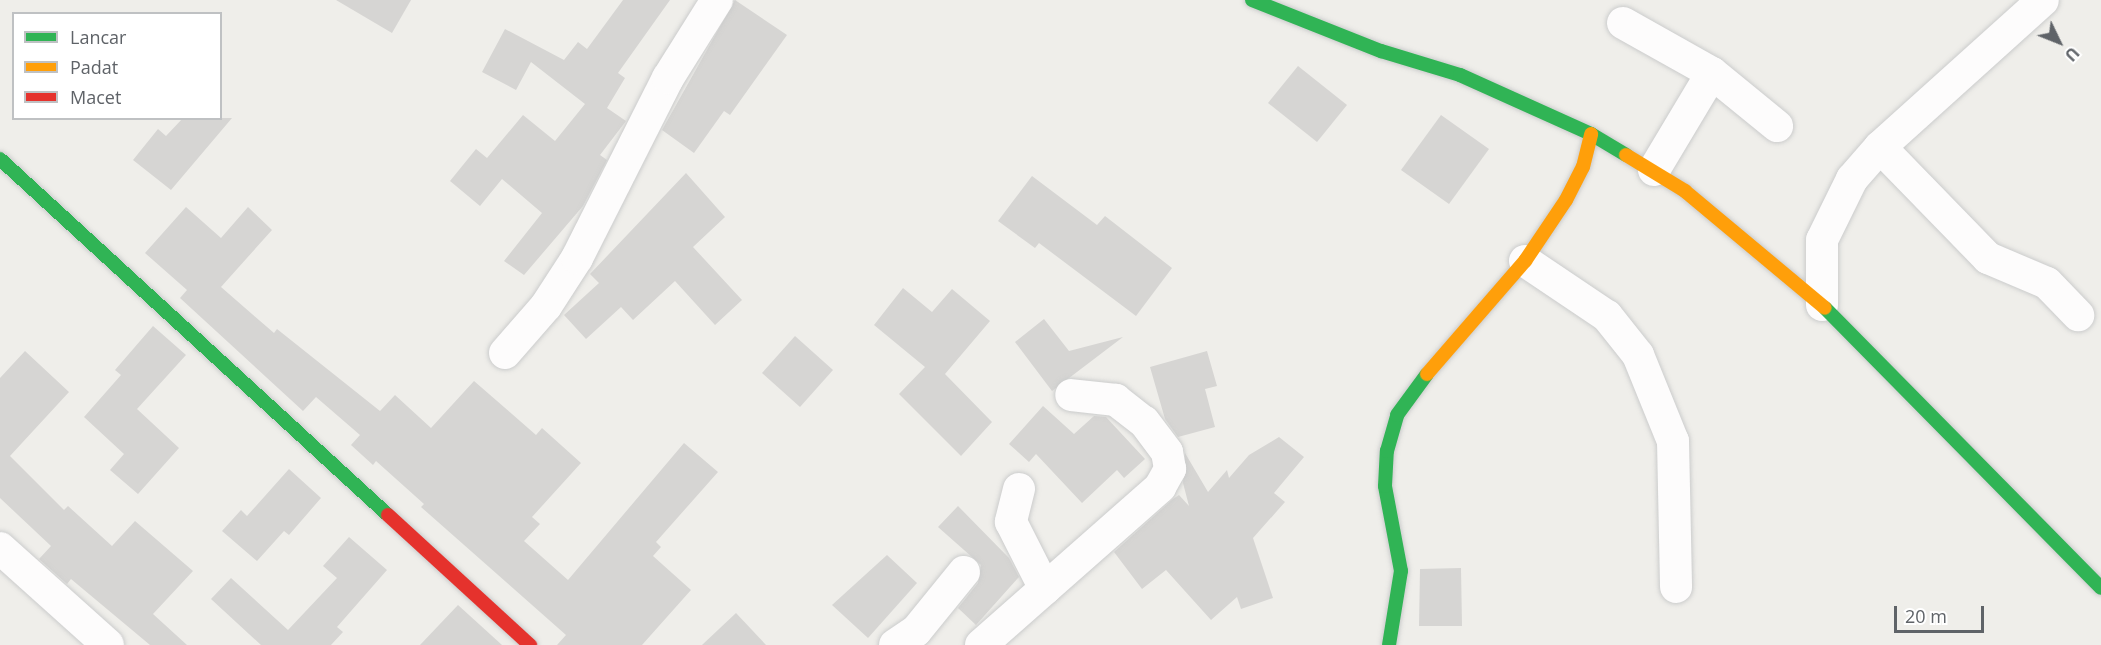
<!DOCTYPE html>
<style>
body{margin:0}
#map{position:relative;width:2101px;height:645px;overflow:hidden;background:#efeeea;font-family:"Open Sans",sans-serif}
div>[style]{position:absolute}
.building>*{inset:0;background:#d6d5d3}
.roads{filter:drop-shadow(0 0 2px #cbcccc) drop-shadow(0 0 2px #cbcccc)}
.street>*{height:32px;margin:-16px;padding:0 16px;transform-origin:16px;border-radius:16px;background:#fdfcfc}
.fast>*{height:14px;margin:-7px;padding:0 7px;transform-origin:7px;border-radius:7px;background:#30b455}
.slow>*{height:14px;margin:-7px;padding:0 7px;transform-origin:7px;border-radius:7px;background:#ff9f0a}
.jam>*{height:14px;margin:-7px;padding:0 7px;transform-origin:7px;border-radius:7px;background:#e5322d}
span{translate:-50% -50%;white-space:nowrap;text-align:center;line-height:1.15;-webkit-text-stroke:5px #fff;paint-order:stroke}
.legend{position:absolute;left:12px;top:12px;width:210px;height:108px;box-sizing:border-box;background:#fff;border:2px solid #bfc1c3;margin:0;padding:8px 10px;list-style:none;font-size:18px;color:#5f6368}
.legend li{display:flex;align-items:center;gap:12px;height:30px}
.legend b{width:30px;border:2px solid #bfc1c3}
.north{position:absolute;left:2029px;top:12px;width:60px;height:60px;-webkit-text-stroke:4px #fff;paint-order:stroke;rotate:133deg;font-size:16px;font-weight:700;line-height:24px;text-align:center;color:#5f6368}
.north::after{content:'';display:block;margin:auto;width:21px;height:27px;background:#5f6368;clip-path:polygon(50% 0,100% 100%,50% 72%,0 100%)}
.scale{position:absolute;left:1894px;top:606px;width:90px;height:27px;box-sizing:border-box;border:3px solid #5f6368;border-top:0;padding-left:8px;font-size:18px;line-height:21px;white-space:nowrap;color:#5f6368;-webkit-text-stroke:4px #fff;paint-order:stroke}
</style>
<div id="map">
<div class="building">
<div style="clip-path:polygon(336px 0,411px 0,392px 33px)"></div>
<div style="clip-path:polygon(623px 0,670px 0,618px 73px,625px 78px,607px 108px,626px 121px,600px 155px,607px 160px,583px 206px,524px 275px,504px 261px,542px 213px,502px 179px,480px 206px,450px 181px,476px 149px,487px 158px,523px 115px,555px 141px,585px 104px,531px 62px,516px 90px,482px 72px,505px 29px,564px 60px,578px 42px,587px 49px)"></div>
<div style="clip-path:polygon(735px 0,787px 35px,730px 115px,724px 111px,694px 153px,662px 130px)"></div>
<div style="clip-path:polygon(1298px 66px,1347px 105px,1317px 142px,1268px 103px)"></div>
<div style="clip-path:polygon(1441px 115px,1489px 149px,1449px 204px,1401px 170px)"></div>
<div style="clip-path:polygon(183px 118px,232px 118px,171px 190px,133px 160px,158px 129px,166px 136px)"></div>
<div style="clip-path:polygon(686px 173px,725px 217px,693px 247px,742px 300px,715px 325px,675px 281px,633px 320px,621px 307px,586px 339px,564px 315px,599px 283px,590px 274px)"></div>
<div style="clip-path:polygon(1032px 176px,1097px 225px,1105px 216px,1172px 268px,1136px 316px,1039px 243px,1035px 248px,998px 221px)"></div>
<div style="clip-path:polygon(186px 207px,221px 238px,248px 207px,272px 230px,221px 287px,274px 333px,277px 329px,380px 411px,395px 395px,431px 428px,474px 381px,536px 435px,542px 428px,581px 463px,532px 517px,540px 524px,524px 541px,568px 580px,684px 443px,718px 472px,656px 542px,661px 547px,653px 556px,691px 590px,642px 645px,557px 645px,566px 635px,421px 507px,424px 504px,376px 461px,373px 465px,351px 445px,360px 435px,316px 397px,303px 411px,180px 298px,187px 290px,145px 253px)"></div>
<div style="clip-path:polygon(903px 288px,932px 312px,952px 289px,990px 321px,945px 374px,992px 422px,961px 456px,899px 394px,925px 367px,874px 325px)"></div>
<div style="clip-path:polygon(1044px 319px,1069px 351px,1123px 337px,1052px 391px,1015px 342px)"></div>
<div style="clip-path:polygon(153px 326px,186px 355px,137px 409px,179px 448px,138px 494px,110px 470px,124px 454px,84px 417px,121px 375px,115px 370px)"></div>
<div style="clip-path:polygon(795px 336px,833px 370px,800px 407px,762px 373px)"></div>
<div style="clip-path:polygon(25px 351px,69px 392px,10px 456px,64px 510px,68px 506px,112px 546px,135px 521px,193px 571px,153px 614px,187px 645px,150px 645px,71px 579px,67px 584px,39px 559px,51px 546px,0 498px,0 378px)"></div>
<div style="clip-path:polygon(1207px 351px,1217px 386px,1205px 389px,1215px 427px,1178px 437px,1165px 419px,1150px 367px)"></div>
<div style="clip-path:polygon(1043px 406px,1074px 434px,1094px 416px,1106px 417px,1145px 459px,1124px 478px,1117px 470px,1082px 503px,1036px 454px,1029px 462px,1009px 444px)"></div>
<div style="clip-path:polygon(1279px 437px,1304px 457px,1274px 493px,1285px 502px,1253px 538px,1273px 598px,1241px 609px,1237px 597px,1211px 620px,1166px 570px,1142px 589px,1114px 552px,1173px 499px,1179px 495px,1189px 506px,1183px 483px,1185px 453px,1208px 492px,1227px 470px,1229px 478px,1249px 455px)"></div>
<div style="clip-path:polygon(289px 469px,321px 498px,289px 535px,284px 531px,257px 561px,222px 531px,241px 510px,247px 516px)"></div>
<div style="clip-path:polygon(958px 506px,1009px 558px,1019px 577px,976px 625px,958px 608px,978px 583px,981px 565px,938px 527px)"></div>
<div style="clip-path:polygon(349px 537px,387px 570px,337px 627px,343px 632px,331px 645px,261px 645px,211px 599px,231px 578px,288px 630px,337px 578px,323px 566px)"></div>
<div style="clip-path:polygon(887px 555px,917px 583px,868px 638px,832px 605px)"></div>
<div style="clip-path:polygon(1461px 568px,1462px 626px,1419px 626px,1420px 569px)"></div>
<div style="clip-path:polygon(458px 605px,502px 645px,420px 645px)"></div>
<div style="clip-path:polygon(736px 613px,766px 645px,702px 645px)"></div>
</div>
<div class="roads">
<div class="street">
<div style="left:1623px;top:23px;width:102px;rotate:29.3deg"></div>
<div style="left:1712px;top:73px;width:113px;rotate:120.9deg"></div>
<div style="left:1712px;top:73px;width:84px;rotate:39.2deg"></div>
<div style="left:1880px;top:147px;width:155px;rotate:45.8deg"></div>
<div style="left:1988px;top:258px;width:64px;rotate:23deg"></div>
<div style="left:2047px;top:283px;width:45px;rotate:45.9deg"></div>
<div style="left:1525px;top:261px;width:99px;rotate:33.9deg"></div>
<div style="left:1607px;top:316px;width:50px;rotate:51.5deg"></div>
<div style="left:1638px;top:355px;width:93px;rotate:67.9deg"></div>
<div style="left:1673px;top:441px;width:146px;rotate:88.8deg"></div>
<div style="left:1822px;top:305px;width:65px;rotate:-90deg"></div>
<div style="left:1822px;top:240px;width:68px;rotate:-63.8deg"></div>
<div style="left:1852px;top:179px;width:43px;rotate:-48.8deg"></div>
<div style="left:1880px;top:147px;width:219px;rotate:-42deg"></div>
<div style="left:505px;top:353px;width:62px;rotate:-48.9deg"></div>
<div style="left:546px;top:306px;width:57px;rotate:-57.1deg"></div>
<div style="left:577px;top:258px;width:202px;rotate:-63.2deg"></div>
<div style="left:668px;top:78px;width:92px;rotate:-57.9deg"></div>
<div style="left:1019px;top:489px;width:34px;rotate:104deg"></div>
<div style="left:1011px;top:522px;width:75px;rotate:63.1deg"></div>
<div style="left:0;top:548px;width:145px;rotate:41.9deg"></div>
<div style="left:895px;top:645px;width:25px;rotate:-34deg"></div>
<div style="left:916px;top:631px;width:76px;rotate:-50.9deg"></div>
<div style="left:981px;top:645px;width:239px;rotate:-41.4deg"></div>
<div style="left:1160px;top:487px;width:21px;rotate:-61deg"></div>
<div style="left:1170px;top:469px;width:17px;rotate:-100deg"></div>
<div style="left:1167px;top:452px;width:38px;rotate:-127deg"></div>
<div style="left:1144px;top:422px;width:36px;rotate:-142deg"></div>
<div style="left:1116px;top:400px;width:45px;rotate:-173.7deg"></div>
</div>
<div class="fast">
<div style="left:1252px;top:0;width:139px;rotate:21.6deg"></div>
<div style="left:1381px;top:51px;width:83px;rotate:16.9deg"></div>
<div style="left:1460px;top:75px;width:144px;rotate:24.2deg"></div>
<div style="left:1591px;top:134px;width:41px;rotate:31deg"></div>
<div style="left:0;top:159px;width:527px;rotate:42.54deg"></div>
<div style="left:1825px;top:308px;width:393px;rotate:45.4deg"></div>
<div style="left:1389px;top:645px;width:75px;rotate:-80.8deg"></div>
<div style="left:1401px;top:571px;width:86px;rotate:-100.7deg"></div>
<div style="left:1385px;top:486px;width:35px;rotate:-87deg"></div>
<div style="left:1387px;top:451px;width:37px;rotate:-74deg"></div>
<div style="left:1397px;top:415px;width:51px;rotate:-53.8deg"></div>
</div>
<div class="slow">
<div style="left:1626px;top:155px;width:69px;rotate:31.4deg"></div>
<div style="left:1685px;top:191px;width:182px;rotate:39.9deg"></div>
<div style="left:1427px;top:374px;width:150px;rotate:-49.1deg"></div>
<div style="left:1525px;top:261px;width:73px;rotate:-56.1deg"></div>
<div style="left:1566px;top:200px;width:37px;rotate:-63deg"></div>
<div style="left:1583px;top:167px;width:34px;rotate:-76deg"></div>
</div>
<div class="jam">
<div style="left:388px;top:515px;width:193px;rotate:42.5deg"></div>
</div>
</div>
<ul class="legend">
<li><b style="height:8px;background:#30b455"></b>Lancar</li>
<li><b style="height:8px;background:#ff9f0a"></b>Padat</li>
<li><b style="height:8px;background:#e5322d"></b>Macet</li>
</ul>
<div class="north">U</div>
<div class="scale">20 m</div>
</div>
